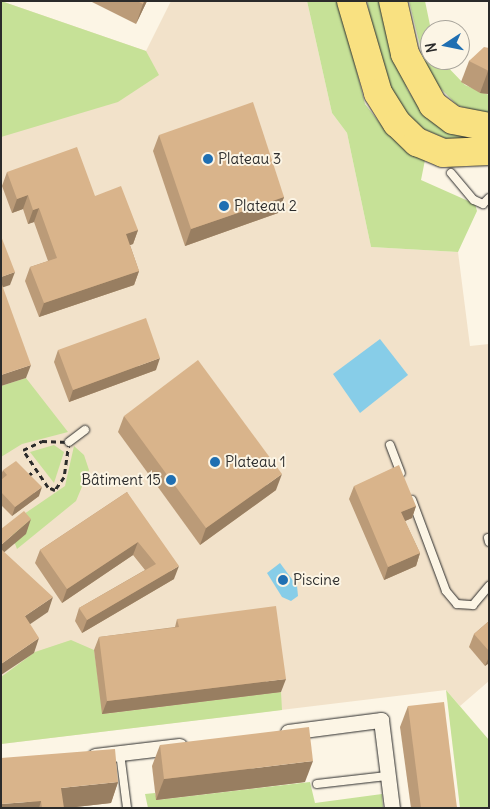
<!DOCTYPE html>
<meta charset="utf-8">
<style>
body{margin:0}
#map{position:relative;width:490px;height:809px;overflow:hidden;background:#fcf5e5;font-family:Delius,sans-serif}
div>[style]{position:absolute}
.built>*{inset:0;background:#f2e2ca}
.green>*{inset:0;background:#c6e197}
.water>*{inset:0;background:#87cde8}
.path>*{height:3px;margin-top:-1.5px;transform-origin:0;background:repeating-linear-gradient(90deg,#2b2b2b 0 5px,transparent 0 9px)}
.roads{filter:drop-shadow(0 0 1px #2b2b2b) drop-shadow(0 0 1px #2b2b2b)}
.lane>*{height:8px;margin:-4px;padding:0 4px;transform-origin:4px;border-radius:4px;background:#fcf5e5}
.street>*{height:15px;margin:-7.5px;padding:0 7.5px;transform-origin:7.5px;border-radius:7.5px;background:#fcf5e5}
.highway>*{height:28px;margin:-14px;padding:0 14px;transform-origin:14px;border-radius:14px;background:#f9e181}
.wall>*{inset:0;background:#bb9b78}
.shaded-wall>*{inset:0;background:#987e61}
.building>*{inset:0;background:#d9b48b}
.dots>*{width:14px;height:14px;translate:-50% -50%;box-sizing:border-box;border:2px solid #fcf5e5;border-radius:50%}
span{translate:-50% -50%;white-space:nowrap;text-align:center;line-height:1.15;-webkit-text-stroke:4px #fcf5e5;paint-order:stroke}
.poi-label{font-size:15px;color:#2b2b2b}
.left{translate:0 -50%;text-align:left}
.right{translate:-100% -50%;text-align:right}
.frame{position:absolute;inset:0;border:2px solid #2b2b2b;pointer-events:none}
.north{position:absolute;left:420px;top:20px;width:50px;height:50px;box-sizing:border-box;background:#fcf5e5;border:1px solid #a8a49b;border-radius:50%;rotate:259deg;font-size:14px;font-weight:700;line-height:20px;text-align:center;color:#2b2b2b}
.north::after{content:'';display:block;margin:auto;width:18px;height:22px;background:#1f6fb2;clip-path:polygon(50% 0,100% 100%,50% 72%,0 100%)}
</style>
<div id="map">
<div class="built">
<div style="clip-path:polygon(1px 1px,146px 51px,171px 1px,307px 1px,332px 113px,347px 133px,371px 247px,458px 252px,470px 346px,489px 344px,489px 681px,460px 706px,446px 690px,1px 744px)"></div>
</div>
<div class="green">
<div style="clip-path:polygon(1px 1px,146px 51px,159px 75px,118px 102px,1px 137px)"></div>
<div style="clip-path:polygon(307px 1px,339px 1px,365px 104px,389px 135px,425px 160px,421px 180px,475px 204px,477px 211px,458px 252px,371px 247px,347px 133px,332px 113px)"></div>
<div style="clip-path:polygon(367px 1px,387px 1px,407px 89px,424px 114px,489px 135px,459px 144px,414px 125px,381px 73px)"></div>
<div style="clip-path:polygon(409px 1px,425px 1px,431px 30px,430px 60px,441px 60px,465px 85px,489px 95px,489px 116px,457px 105px,434px 82px,425px 66px)"></div>
<div style="clip-path:polygon(26px 378px,68px 432px,22px 444px,1px 457px,1px 386px)"></div>
<div style="clip-path:polygon(54px 445px,64px 452px,54px 483px,30px 452px)"></div>
<div style="clip-path:polygon(74px 446px,84px 455px,89px 470px,76px 501px,17px 549px,8px 525px,65px 486px)"></div>
<div style="clip-path:polygon(71px 640px,94px 650px,103px 714px,281px 692px,282px 710px,1px 744px,1px 677px,35px 652px)"></div>
<div style="clip-path:polygon(446px 690px,489px 740px,489px 808px,460px 808px)"></div>
<div style="clip-path:polygon(310px 782px,315px 803px,382px 794px,383px 808px,148px 808px,145px 794px,155px 793px,157px 800px)"></div>
</div>
<div class="water">
<div style="clip-path:polygon(380px 339px,408px 375px,360px 413px,333px 374px)"></div>
<div style="clip-path:polygon(280px 563px,297px 586px,298px 596px,291px 601px,282px 597px,267px 573px)"></div>
</div>
<div class="path">
<div style="left:42px;top:441px;width:27px;rotate:2deg"></div>
<div style="left:69px;top:442px;width:35px;rotate:98deg"></div>
<div style="left:64px;top:477px;width:16px;rotate:125deg"></div>
<div style="left:55px;top:490px;width:8px;rotate:-157deg"></div>
<div style="left:48px;top:487px;width:45px;rotate:-124deg"></div>
<div style="left:23px;top:450px;width:21px;rotate:-25deg"></div>
<div style="left:28px;top:476px;width:11px;rotate:-41deg"></div>
</div>
<div class="roads">
<div class="lane">
<div style="left:451px;top:173px;width:35px;rotate:50deg"></div>
<div style="left:474px;top:200px;width:10px;rotate:24deg"></div>
<div style="left:483px;top:204px;width:8px;rotate:-45deg"></div>
<div style="left:69px;top:442px;width:20px;rotate:-37deg"></div>
<div style="left:390px;top:445px;width:30px;rotate:69deg"></div>
<div style="left:412px;top:500px;width:97px;rotate:69.5deg"></div>
<div style="left:446px;top:591px;width:17px;rotate:50deg"></div>
<div style="left:457px;top:604px;width:16px;rotate:4deg"></div>
<div style="left:473px;top:605px;width:25px;rotate:-50deg"></div>
<div style="left:488px;top:538px;width:4px;rotate:76deg"></div>
<div style="left:120px;top:753px;width:55px;rotate:82.7deg"></div>
<div style="left:317px;top:784px;width:70px;rotate:-6.5deg"></div>
</div>
<div class="street">
<div style="left:288px;top:732px;width:94px;rotate:-7.4deg"></div>
<div style="left:381px;top:720px;width:89px;rotate:82.9deg"></div>
<div style="left:95px;top:756px;width:85px;rotate:-6.8deg"></div>
</div>
<div class="highway">
<div style="left:351px;top:1px;width:96px;rotate:73.6deg"></div>
<div style="left:378px;top:93px;width:36px;rotate:58deg"></div>
<div style="left:397px;top:123px;width:28px;rotate:44deg"></div>
<div style="left:417px;top:142px;width:28px;rotate:23deg"></div>
<div style="left:443px;top:153px;width:46px;rotate:-2.5deg"></div>
<div style="left:393px;top:1px;width:54px;rotate:77.2deg"></div>
<div style="left:405px;top:54px;width:58px;rotate:61.2deg"></div>
<div style="left:433px;top:105px;width:25px;rotate:37deg"></div>
<div style="left:453px;top:120px;width:37px;rotate:11deg"></div>
</div>
</div>
<div class="wall">
<div style="clip-path:polygon(90px 1px,147px 1px,136px 24px)"></div>
<div style="clip-path:polygon(489px 48px,489px 94px,480px 93px,461px 82px,469px 61px)"></div>
<div style="clip-path:polygon(159px 135px,284px 197px,278px 213px,185px 246px,153px 151px)"></div>
<div style="clip-path:polygon(7px 172px,95px 196px,138px 230px,133px 244px,130px 245px,139px 271px,134px 285px,39px 317px,25px 281px,30px 267px,48px 261px,34px 222px,28px 224px,23px 209px,12px 213px,2px 186px)"></div>
<div style="clip-path:polygon(58px 350px,156px 370px,69px 402px,54px 362px)"></div>
<div style="clip-path:polygon(124px 416px,276px 490px,200px 545px,118px 432px)"></div>
<div style="clip-path:polygon(3px 470px,39px 496px,12px 516px,1px 505px,1px 475px)"></div>
<div style="clip-path:polygon(354px 486px,416px 506px,412px 518px,405px 521px,420px 553px,416px 566px,384px 580px,349px 499px)"></div>
<div style="clip-path:polygon(127px 492px,174px 579px,82px 633px,75px 621px,79px 608px,145px 570px,133px 555px,62px 603px,35px 563px,40px 550px)"></div>
<div style="clip-path:polygon(177px 619px,281px 692px,102px 714px,94px 650px,99px 637px,175px 627px)"></div>
<div style="clip-path:polygon(489px 621px,489px 663px,485px 666px,469px 647px,474px 634px)"></div>
<div style="clip-path:polygon(408px 706px,457px 808px,411px 808px,400px 727px)"></div>
<div style="clip-path:polygon(160px 745px,305px 782px,156px 800px,152px 766px)"></div>
<div style="clip-path:polygon(118px 782px,111px 803px,67px 808px,1px 808px)"></div>
</div>
<div class="shaded-wall">
<div style="clip-path:polygon(144px 1px,147px 1px,136px 24px,143px 4px)"></div>
<div style="clip-path:polygon(488px 71px,489px 94px,480px 93px)"></div>
<div style="clip-path:polygon(28px 195px,23px 209px,12px 213px,17px 199px)"></div>
<div style="clip-path:polygon(284px 197px,278px 213px,185px 246px,191px 229px)"></div>
<div style="clip-path:polygon(39px 208px,34px 222px,28px 224px,33px 210px)"></div>
<div style="clip-path:polygon(138px 230px,133px 244px,121px 248px,126px 234px)"></div>
<div style="clip-path:polygon(139px 271px,134px 285px,39px 317px,44px 303px)"></div>
<div style="clip-path:polygon(15px 272px,10px 285px,1px 288px,1px 277px)"></div>
<div style="clip-path:polygon(160px 358px,156px 370px,69px 402px,73px 390px)"></div>
<div style="clip-path:polygon(31px 365px,26px 378px,1px 386px,1px 375px)"></div>
<div style="clip-path:polygon(282px 474px,276px 490px,200px 545px,206px 528px)"></div>
<div style="clip-path:polygon(42px 487px,39px 496px,12px 516px,15px 507px)"></div>
<div style="clip-path:polygon(416px 506px,412px 518px,396px 525px,401px 512px)"></div>
<div style="clip-path:polygon(31px 519px,26px 534px,1px 555px,1px 545px)"></div>
<div style="clip-path:polygon(138px 542px,133px 555px,62px 603px,67px 589px)"></div>
<div style="clip-path:polygon(420px 553px,416px 566px,384px 580px,388px 567px)"></div>
<div style="clip-path:polygon(179px 566px,174px 579px,82px 633px,87px 620px)"></div>
<div style="clip-path:polygon(53px 597px,48px 612px,20px 631px,25px 616px)"></div>
<div style="clip-path:polygon(39px 638px,34px 653px,1px 675px,1px 664px)"></div>
<div style="clip-path:polygon(489px 657px,489px 663px,485px 666px)"></div>
<div style="clip-path:polygon(286px 679px,281px 692px,102px 714px,107px 701px)"></div>
<div style="clip-path:polygon(313px 761px,305px 782px,156px 800px,164px 779px)"></div>
<div style="clip-path:polygon(118px 782px,111px 803px,67px 808px,54px 808px,61px 788px)"></div>
<div style="clip-path:polygon(41px 801px,39px 808px,1px 808px,1px 804px)"></div>
</div>
<div class="building">
<div style="clip-path:polygon(137px 1px,144px 1px,143px 4px)"></div>
<div style="clip-path:polygon(484px 47px,489px 48px,489px 71px,469px 61px)"></div>
<div style="clip-path:polygon(253px 102px,284px 197px,191px 229px,159px 135px)"></div>
<div style="clip-path:polygon(77px 147px,95px 196px,121px 186px,138px 230px,126px 234px,139px 271px,44px 303px,30px 267px,57px 258px,39px 208px,33px 210px,28px 195px,17px 199px,7px 172px)"></div>
<div style="clip-path:polygon(1px 236px,15px 272px,1px 277px)"></div>
<div style="clip-path:polygon(1px 282px,31px 365px,1px 375px)"></div>
<div style="clip-path:polygon(146px 318px,160px 358px,73px 390px,58px 350px)"></div>
<div style="clip-path:polygon(198px 360px,282px 474px,206px 528px,124px 416px)"></div>
<div style="clip-path:polygon(16px 461px,42px 487px,15px 507px,1px 492px,1px 480px,7px 475px,3px 470px)"></div>
<div style="clip-path:polygon(399px 465px,416px 506px,401px 512px,420px 553px,388px 567px,354px 486px)"></div>
<div style="clip-path:polygon(127px 492px,179px 566px,87px 620px,79px 608px,156px 564px,138px 542px,67px 589px,40px 550px)"></div>
<div style="clip-path:polygon(24px 511px,31px 519px,1px 545px,1px 529px)"></div>
<div style="clip-path:polygon(1px 549px,53px 597px,25px 616px,39px 638px,1px 664px)"></div>
<div style="clip-path:polygon(276px 606px,286px 679px,107px 701px,99px 637px,179px 627px,177px 619px)"></div>
<div style="clip-path:polygon(489px 621px,489px 651px,474px 634px)"></div>
<div style="clip-path:polygon(444px 702px,457px 808px,421px 808px,408px 706px)"></div>
<div style="clip-path:polygon(309px 727px,313px 761px,164px 779px,160px 745px)"></div>
<div style="clip-path:polygon(115px 749px,118px 782px,61px 788px,64px 808px,42px 808px,41px 801px,1px 804px,1px 758px)"></div>
</div>
<div class="dots">
<div style="left:208px;top:159px;background:#1f6fb2"></div>
<div style="left:224px;top:206px;background:#1f6fb2"></div>
<div style="left:215px;top:462px;background:#1f6fb2"></div>
<div style="left:171px;top:480px;background:#1f6fb2"></div>
<div style="left:283px;top:580px;background:#1f6fb2"></div>
</div>
<div class="poi-label">
<span class="left" style="left:218px;top:159px">Plateau 3</span>
<span class="left" style="left:234px;top:206px">Plateau 2</span>
<span class="left" style="left:225px;top:462px">Plateau 1</span>
<span class="right" style="left:161px;top:480px">Bâtiment 15</span>
<span class="left" style="left:293px;top:580px">Piscine</span>
</div>
<div class="frame"></div>
<div class="north">N</div>
</div>
